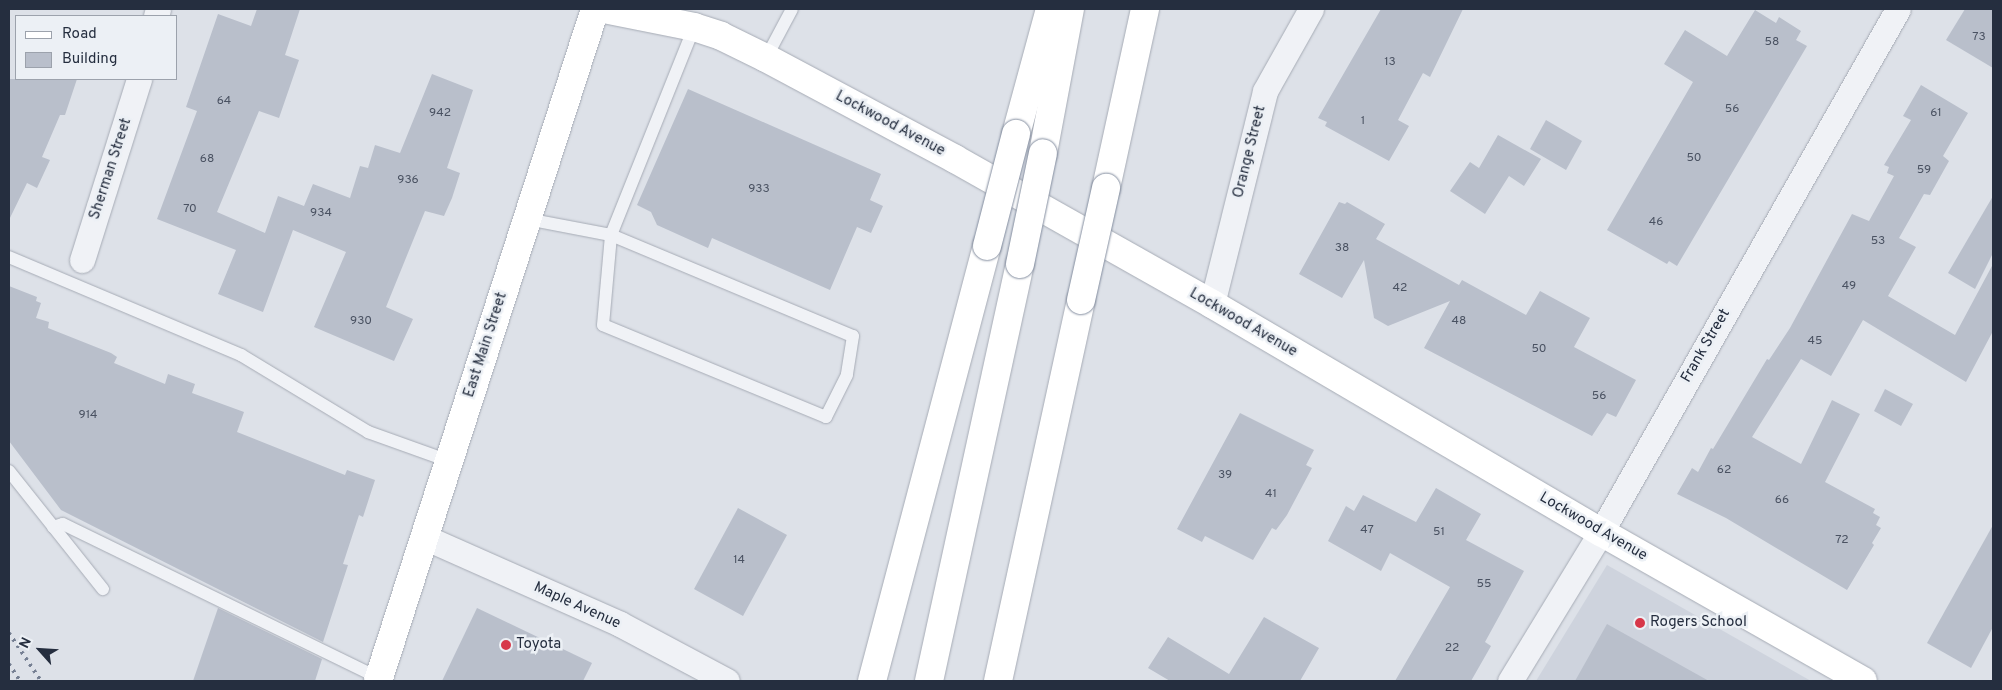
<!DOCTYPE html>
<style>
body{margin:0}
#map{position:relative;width:2002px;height:690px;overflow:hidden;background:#dde1e8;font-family:Overpass,sans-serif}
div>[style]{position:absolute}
.built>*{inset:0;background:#ced3dd}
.building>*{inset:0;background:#b9bfcb}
.roads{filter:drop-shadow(0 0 1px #a6abb5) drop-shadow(0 0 1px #a6abb5)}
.lane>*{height:12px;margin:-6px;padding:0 6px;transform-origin:6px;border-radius:6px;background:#f0f2f6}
.street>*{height:25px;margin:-12.5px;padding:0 12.5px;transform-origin:12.5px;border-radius:12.5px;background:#f0f2f6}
.secondary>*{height:28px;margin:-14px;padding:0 14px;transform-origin:14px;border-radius:14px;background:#fff}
.primary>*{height:28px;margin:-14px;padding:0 14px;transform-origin:14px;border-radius:14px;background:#fff}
.highway>*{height:28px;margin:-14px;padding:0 14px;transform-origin:14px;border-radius:14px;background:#fff}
.rail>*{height:4px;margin-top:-2px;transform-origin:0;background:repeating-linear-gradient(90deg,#757f92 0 2.5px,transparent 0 7.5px)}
.bridges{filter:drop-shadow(0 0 1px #838d9f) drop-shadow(0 0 1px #838d9f)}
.highway-bridge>*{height:28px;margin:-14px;padding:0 14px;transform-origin:14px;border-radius:14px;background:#fff}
.dots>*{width:14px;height:14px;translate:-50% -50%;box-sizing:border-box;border:2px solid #ecf0f5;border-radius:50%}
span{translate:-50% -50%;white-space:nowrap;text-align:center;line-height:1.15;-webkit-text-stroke:5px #ecf0f5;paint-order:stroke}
.number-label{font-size:12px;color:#4a5262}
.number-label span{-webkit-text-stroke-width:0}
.street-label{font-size:15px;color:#252e3f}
.poi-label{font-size:15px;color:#252e3f}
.left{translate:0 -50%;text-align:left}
.frame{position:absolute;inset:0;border:10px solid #252e3f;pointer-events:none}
.legend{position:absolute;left:15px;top:15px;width:162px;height:65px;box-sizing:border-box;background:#ecf0f5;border:1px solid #9ca2ac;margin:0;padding:6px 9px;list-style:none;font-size:15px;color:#252e3f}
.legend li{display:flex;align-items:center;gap:10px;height:25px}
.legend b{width:25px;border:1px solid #9ca2ac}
.north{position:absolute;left:15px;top:625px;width:50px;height:50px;-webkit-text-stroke:4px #ecf0f5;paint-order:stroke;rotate:296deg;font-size:14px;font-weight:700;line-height:20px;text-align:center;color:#252e3f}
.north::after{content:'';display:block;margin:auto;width:18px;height:22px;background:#252e3f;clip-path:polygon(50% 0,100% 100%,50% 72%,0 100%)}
</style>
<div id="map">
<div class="built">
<div style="clip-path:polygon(1607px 565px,1811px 681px,1536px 681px)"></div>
</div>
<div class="building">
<div style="clip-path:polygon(257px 9px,300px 9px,285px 55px,299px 60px,279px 118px,259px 111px,217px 212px,265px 233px,278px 196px,304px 206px,313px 184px,350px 198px,360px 166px,368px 168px,375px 145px,400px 153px,432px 74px,473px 90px,447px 168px,460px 173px,452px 198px,444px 216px,425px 211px,386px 307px,413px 319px,394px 361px,314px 327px,346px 252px,293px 230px,263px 312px,218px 294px,236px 250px,157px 219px,197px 111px,186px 107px,218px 14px,251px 26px)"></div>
<div style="clip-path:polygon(1381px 9px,1463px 9px,1430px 77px,1423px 73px,1398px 120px,1409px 126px,1389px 161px,1325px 126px,1327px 122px,1318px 118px)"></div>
<div style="clip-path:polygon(1965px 9px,1993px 9px,1993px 68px,1946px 40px)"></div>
<div style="clip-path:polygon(1755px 10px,1776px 23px,1779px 17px,1801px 31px,1796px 40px,1807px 46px,1677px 266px,1669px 261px,1667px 264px,1607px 230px,1693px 82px,1664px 64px,1685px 30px,1727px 56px)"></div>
<div style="clip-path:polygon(9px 79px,77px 79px,65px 115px,60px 115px,42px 157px,50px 160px,37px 188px,27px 183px,9px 220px)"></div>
<div style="clip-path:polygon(1921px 85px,1968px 113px,1943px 156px,1949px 161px,1930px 195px,1924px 194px,1899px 238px,1916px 247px,1888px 296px,1955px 335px,1993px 264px,1993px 331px,1966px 382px,1863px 320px,1831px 376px,1801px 359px,1752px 437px,1801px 464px,1832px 400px,1860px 414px,1825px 482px,1875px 509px,1873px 513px,1880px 517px,1876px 525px,1881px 528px,1872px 543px,1874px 545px,1847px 590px,1726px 518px,1677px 494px,1692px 468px,1698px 472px,1711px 448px,1713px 449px,1767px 359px,1769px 360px,1790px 328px,1852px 214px,1869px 221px,1894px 176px,1887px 173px,1889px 167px,1884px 165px,1911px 120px,1903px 116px)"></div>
<div style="clip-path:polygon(688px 89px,881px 174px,870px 200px,883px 206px,871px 233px,857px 227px,830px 290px,712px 238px,708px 248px,657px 225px,651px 212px,637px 205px)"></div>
<div style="clip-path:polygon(1546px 120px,1582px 141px,1566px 170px,1530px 149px)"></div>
<div style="clip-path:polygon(1498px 135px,1541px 159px,1524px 186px,1509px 176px,1485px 214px,1450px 191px,1470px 162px,1479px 168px)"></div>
<div style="clip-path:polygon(1993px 196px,1993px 253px,1975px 289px,1948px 273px)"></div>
<div style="clip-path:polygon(1339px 202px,1345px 204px,1347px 202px,1385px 224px,1376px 239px,1459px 285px,1462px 280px,1526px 315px,1540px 291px,1590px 318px,1574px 347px,1636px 380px,1616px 417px,1607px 413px,1592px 436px,1424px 348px,1450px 301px,1388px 326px,1374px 318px,1364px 260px,1342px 298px,1299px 274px)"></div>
<div style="clip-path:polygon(9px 286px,37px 297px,36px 301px,41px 303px,36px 318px,49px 322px,48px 328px,111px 353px,117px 357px,114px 363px,165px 384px,168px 374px,195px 384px,192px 393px,244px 412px,237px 432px,345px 475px,347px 470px,375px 480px,363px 517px,359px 515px,343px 564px,348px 565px,323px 642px,61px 510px,9px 441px)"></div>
<div style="clip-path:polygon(1885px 389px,1913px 404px,1901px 426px,1874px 411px)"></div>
<div style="clip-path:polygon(1240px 413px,1314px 450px,1306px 465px,1312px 468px,1287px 515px,1276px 530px,1272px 528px,1253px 560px,1205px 536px,1202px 542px,1177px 529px)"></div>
<div style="clip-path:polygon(1436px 488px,1481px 514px,1466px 540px,1524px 571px,1485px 642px,1491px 646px,1471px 681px,1395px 681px,1450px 587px,1390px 553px,1381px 571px,1328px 541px,1346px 506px,1354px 511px,1363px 495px,1416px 522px)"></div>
<div style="clip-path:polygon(738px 508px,787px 535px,743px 616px,694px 589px)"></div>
<div style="clip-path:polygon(1993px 525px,1993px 627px,1971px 668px,1927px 643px)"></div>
<div style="clip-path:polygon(218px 608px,322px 659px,315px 681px,193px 681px)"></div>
<div style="clip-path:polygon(477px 608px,592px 663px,583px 681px,442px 681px)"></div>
<div style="clip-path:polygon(1264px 617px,1319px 648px,1300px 681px,1170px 681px,1148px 668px,1168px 637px,1229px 674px)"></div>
<div style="clip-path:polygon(1607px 624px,1709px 681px,1575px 681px)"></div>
</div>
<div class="roads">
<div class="lane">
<div style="left:766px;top:58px;width:55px;rotate:-62deg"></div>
<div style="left:527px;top:219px;width:86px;rotate:10.8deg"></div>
<div style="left:611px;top:235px;width:262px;rotate:22.7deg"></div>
<div style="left:853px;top:336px;width:39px;rotate:99deg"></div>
<div style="left:847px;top:375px;width:47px;rotate:116.6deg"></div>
<div style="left:826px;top:417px;width:241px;rotate:-157.6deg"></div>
<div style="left:603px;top:325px;width:90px;rotate:-84.9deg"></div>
<div style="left:611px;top:235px;width:224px;rotate:-68.2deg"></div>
<div style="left:9px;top:257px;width:252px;rotate:22.9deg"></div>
<div style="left:241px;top:355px;width:149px;rotate:31.2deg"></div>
<div style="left:368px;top:432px;width:86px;rotate:19.7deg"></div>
<div style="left:9px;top:471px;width:151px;rotate:51.5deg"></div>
<div style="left:53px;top:527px;width:10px;rotate:-17deg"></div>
<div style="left:63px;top:524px;width:352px;rotate:26deg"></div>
</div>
<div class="street">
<div style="left:156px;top:16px;width:7px;rotate:-74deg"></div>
<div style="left:82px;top:260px;width:190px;rotate:-72.5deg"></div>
<div style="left:1212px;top:304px;width:219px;rotate:-76deg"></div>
<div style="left:1265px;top:91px;width:94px;rotate:-60.7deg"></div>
<div style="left:424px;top:537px;width:214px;rotate:23.9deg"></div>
<div style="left:620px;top:624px;width:121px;rotate:28deg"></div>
<div style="left:1510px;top:681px;width:175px;rotate:-58.6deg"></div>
<div style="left:1601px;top:532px;width:601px;rotate:-60.41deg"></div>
</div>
<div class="secondary">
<div style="left:604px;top:9px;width:92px;rotate:11.3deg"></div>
<div style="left:694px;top:27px;width:28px;rotate:18deg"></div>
<div style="left:721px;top:36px;width:50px;rotate:26.1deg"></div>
<div style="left:766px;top:58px;width:214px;rotate:28.1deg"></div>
<div style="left:955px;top:159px;width:295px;rotate:29.4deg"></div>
<div style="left:1212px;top:304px;width:451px;rotate:30.4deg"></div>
<div style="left:1601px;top:532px;width:301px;rotate:29.6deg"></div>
</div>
<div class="primary">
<div style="left:378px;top:681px;width:706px;rotate:-72.1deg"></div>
</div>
<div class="highway">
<div style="left:1016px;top:134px;width:130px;rotate:-74.8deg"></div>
<div style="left:1043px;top:153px;width:147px;rotate:-79.4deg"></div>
<div style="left:1106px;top:188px;width:183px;rotate:-77.7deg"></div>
<div style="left:872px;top:681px;width:450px;rotate:-75.2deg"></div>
<div style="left:929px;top:681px;width:427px;rotate:-77.7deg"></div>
<div style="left:998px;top:681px;width:390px;rotate:-77.7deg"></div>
</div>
</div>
<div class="rail">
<div style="left:9px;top:633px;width:58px;rotate:56.3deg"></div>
<div style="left:9px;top:664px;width:20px;rotate:57deg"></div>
</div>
<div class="bridges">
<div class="highway-bridge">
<div style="left:987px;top:246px;width:116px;rotate:-75.5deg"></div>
<div style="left:1020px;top:264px;width:113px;rotate:-78.3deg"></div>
<div style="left:1081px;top:300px;width:115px;rotate:-77.4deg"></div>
</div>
</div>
<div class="dots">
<div style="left:1640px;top:623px;background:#d73749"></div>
<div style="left:506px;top:645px;background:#d73749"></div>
</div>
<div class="number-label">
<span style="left:1979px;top:38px">73</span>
<span style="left:1772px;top:43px">58</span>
<span style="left:1390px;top:63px">13</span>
<span style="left:224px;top:102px">64</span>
<span style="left:1732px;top:110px">56</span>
<span style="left:440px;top:114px">942</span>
<span style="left:1936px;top:114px">61</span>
<span style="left:1363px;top:122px">1</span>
<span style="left:1694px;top:159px">50</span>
<span style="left:207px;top:160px">68</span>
<span style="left:1924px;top:171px">59</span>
<span style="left:408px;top:181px">936</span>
<span style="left:759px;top:190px">933</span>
<span style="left:190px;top:210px">70</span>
<span style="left:321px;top:214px">934</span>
<span style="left:1656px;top:223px">46</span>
<span style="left:1878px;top:242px">53</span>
<span style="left:1342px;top:249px">38</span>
<span style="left:1849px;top:287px">49</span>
<span style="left:1400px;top:289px">42</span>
<span style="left:361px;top:322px">930</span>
<span style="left:1459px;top:322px">48</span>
<span style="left:1815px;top:342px">45</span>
<span style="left:1539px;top:350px">50</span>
<span style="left:1599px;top:397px">56</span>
<span style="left:88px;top:416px">914</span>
<span style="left:1724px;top:471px">62</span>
<span style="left:1225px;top:476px">39</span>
<span style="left:1271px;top:495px">41</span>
<span style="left:1782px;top:501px">66</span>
<span style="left:1367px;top:531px">47</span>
<span style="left:1439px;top:533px">51</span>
<span style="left:1842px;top:541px">72</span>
<span style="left:739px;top:561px">14</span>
<span style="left:1484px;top:585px">55</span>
<span style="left:1452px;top:649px">22</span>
</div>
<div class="street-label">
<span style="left:890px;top:124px;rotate:28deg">Lockwood Avenue</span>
<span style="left:1250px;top:152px;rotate:-76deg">Orange Street</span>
<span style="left:111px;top:169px;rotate:-72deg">Sherman Street</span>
<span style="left:1243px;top:323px;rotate:30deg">Lockwood Avenue</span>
<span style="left:486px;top:345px;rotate:-72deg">East Main Street</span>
<span style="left:1706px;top:346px;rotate:-60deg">Frank Street</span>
<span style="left:1593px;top:527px;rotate:30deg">Lockwood Avenue</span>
<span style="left:577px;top:606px;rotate:24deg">Maple Avenue</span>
</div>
<div class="poi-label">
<span class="left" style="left:1650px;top:623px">Rogers School</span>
<span class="left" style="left:516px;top:645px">Toyota</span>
</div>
<div class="frame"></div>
<ul class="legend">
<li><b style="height:6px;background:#fff"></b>Road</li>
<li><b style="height:14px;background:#b9bfcb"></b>Building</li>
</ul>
<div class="north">N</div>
</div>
